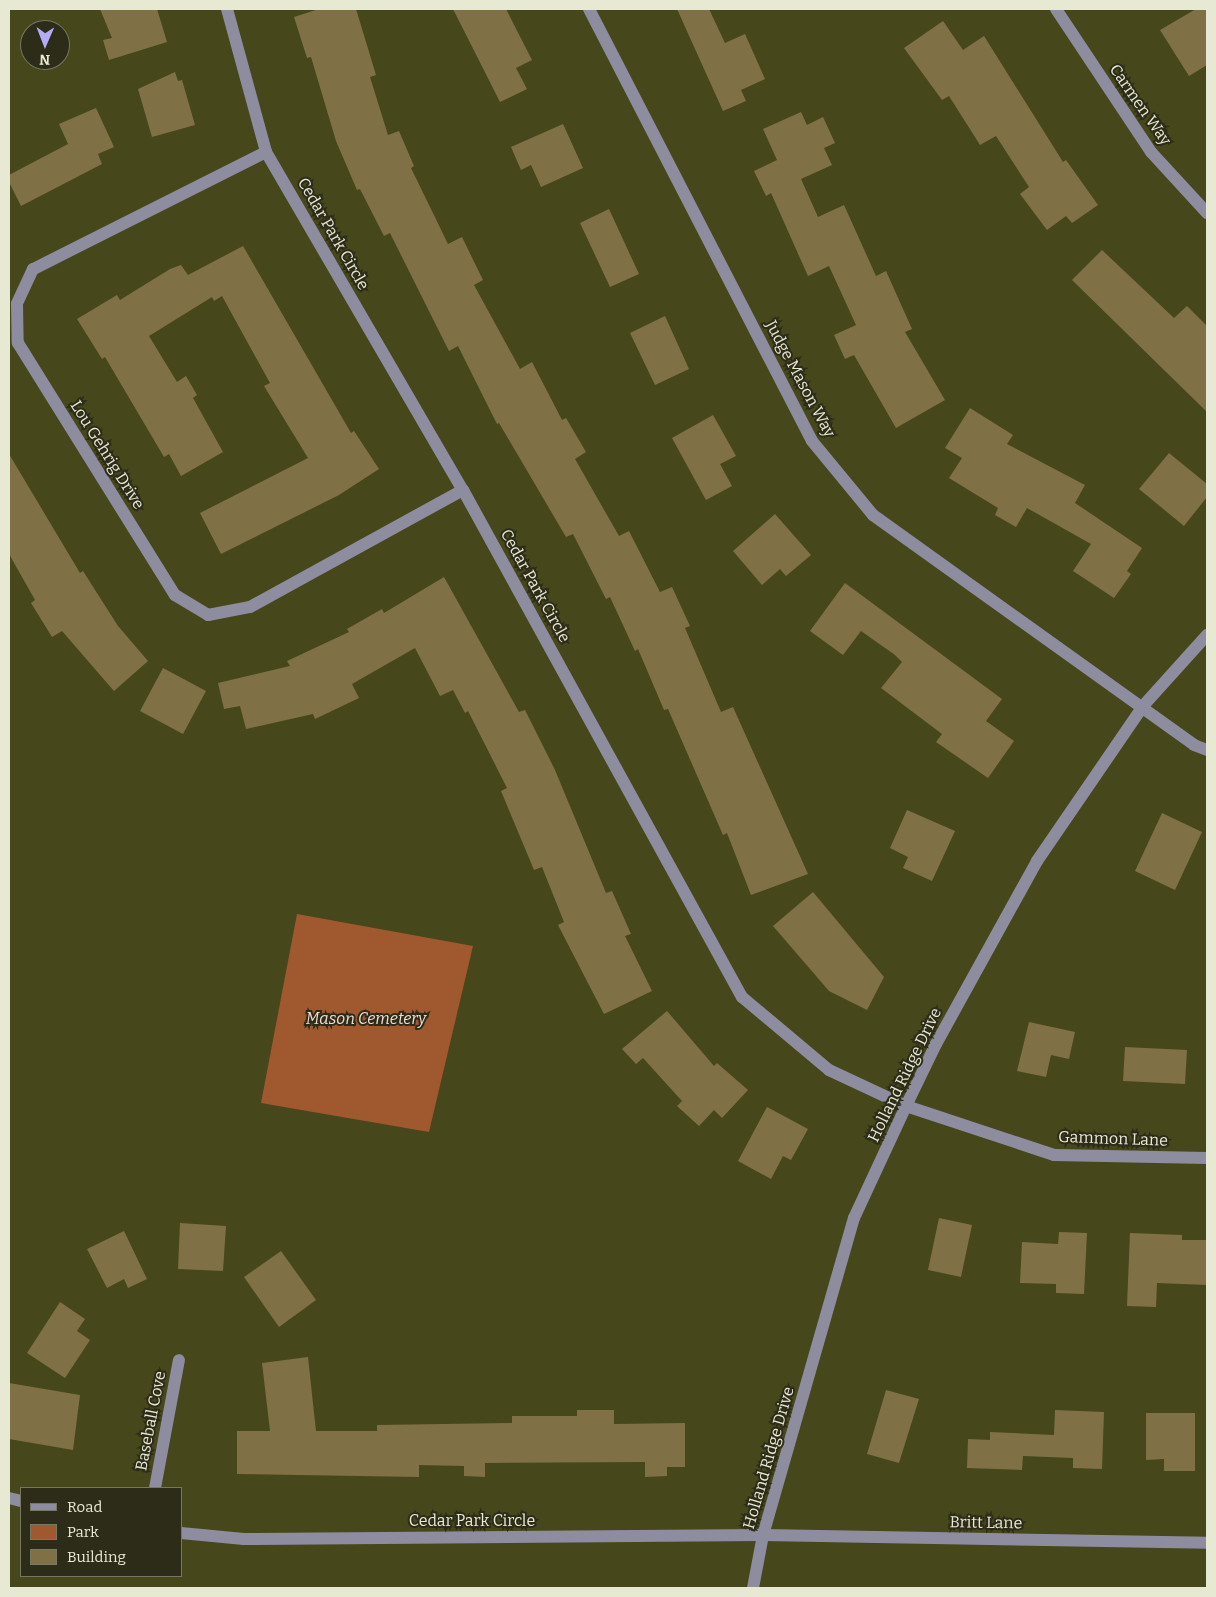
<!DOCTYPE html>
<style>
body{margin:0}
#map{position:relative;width:1216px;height:1597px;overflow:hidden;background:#47471c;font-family:Bitter,serif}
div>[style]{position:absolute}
.green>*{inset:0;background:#a0582f}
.building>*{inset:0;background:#807046}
.minor>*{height:12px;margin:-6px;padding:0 6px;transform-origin:6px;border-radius:6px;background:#8e8da0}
span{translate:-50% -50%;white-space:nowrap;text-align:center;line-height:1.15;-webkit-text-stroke:4px #2c2c19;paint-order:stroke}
.street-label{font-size:16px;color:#e8e9d2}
.park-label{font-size:16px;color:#f3dcd1;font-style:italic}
.frame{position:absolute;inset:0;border:10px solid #e8e9d2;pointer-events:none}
.legend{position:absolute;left:20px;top:1487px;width:162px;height:90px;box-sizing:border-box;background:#2c2c19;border:1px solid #777863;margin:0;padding:6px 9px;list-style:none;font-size:15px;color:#e8e9d2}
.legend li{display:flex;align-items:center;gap:10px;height:25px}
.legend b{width:25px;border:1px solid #777863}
.north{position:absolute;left:20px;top:20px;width:50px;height:50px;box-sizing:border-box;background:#2c2c19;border:1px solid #777863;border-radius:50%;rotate:181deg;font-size:14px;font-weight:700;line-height:20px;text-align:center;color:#e8e9d2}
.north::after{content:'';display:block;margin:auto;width:18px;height:22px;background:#b4acf9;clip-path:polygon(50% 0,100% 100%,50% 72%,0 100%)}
</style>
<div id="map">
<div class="green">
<div style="clip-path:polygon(297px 914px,473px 946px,429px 1132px,261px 1103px)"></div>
</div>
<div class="building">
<div style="clip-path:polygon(100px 9px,157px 9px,167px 42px,109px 60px,103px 40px,112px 38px)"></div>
<div style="clip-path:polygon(319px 9px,356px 9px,376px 75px,370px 77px,388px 135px,399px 131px,414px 166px,411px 168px,448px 244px,462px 237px,483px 280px,474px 285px,520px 369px,532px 362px,562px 420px,566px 418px,586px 452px,575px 459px,619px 536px,629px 531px,660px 592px,672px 587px,690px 626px,685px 628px,721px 712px,733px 707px,808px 874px,751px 895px,727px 833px,723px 835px,668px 709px,664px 710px,638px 649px,635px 651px,610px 597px,606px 599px,573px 534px,566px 537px,499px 423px,497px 424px,458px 346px,449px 351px,390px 233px,384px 236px,360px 189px,357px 190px,336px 141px,311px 57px,307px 58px,294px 17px)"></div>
<div style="clip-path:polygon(453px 9px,506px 9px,532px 60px,516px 68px,527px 89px,500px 102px)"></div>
<div style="clip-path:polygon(677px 9px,709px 9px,725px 43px,745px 34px,765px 79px,741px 90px,746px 101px,723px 111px)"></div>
<div style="clip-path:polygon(1196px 9px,1207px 9px,1207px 65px,1189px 76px,1160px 30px)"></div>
<div style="clip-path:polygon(943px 21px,963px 50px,984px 36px,1063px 162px,1066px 160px,1098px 205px,1072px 223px,1066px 216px,1047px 230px,1020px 194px,1029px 187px,996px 136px,980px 145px,949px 96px,942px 100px,904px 48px)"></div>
<div style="clip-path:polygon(175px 72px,178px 81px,182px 80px,195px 125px,152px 137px,138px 89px)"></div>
<div style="clip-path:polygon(96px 108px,114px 147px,98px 154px,102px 164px,21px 206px,9px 182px,9px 175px,68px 144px,59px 124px)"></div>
<div style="clip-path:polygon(801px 112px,807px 125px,823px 117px,835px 143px,824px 148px,832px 165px,801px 179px,818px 217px,844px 205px,876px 276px,886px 271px,912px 329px,905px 332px,945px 400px,896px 428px,854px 355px,845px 359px,834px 335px,856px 325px,829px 266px,808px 276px,771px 193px,766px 196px,754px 171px,777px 160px,763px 129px)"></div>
<div style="clip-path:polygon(563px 124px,583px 168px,541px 187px,531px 165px,521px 170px,511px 147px)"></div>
<div style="clip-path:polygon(609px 209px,639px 274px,610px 287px,580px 223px)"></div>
<div style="clip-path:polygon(243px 246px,351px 433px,354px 431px,379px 469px,339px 495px,221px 554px,200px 513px,308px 458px,264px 386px,270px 383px,222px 296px,214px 301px,212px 297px,149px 336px,177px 382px,186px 376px,197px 395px,193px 398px,223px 452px,181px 476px,169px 454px,164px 457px,105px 357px,102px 359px,77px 319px,117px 295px,120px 300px,170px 269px,181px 265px,188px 275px)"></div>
<div style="clip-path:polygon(1102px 250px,1174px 318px,1187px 306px,1207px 326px,1207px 412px,1072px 280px)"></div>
<div style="clip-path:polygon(665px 316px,689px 369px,655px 385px,630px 333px)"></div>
<div style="clip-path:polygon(970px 408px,1013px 435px,1007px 444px,1085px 485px,1075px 503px,1142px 548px,1127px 571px,1131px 574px,1114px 598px,1073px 571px,1091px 544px,1027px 508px,1016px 527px,995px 515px,998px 508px,949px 478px,962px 458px,945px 448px)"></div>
<div style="clip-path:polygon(713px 415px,736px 456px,720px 464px,732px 486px,706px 500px,672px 438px)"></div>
<div style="clip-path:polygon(1169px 453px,1207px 484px,1207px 497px,1184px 526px,1139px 489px)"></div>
<div style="clip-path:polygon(9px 454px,80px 573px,83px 571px,118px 626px,148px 661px,114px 691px,62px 631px,52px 637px,31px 603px,35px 600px,9px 554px)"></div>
<div style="clip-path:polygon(775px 514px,811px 555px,786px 576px,780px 569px,762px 585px,733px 551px)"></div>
<div style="clip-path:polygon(444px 577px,519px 712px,525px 710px,555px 770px,606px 893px,612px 891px,631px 934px,625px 936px,652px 991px,604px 1014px,558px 925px,564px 922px,542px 867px,534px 870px,501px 791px,507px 788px,468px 711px,465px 713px,453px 690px,440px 696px,415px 648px,352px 684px,359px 698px,315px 719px,313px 714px,246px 729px,240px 706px,224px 709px,218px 683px,290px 666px,287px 661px,349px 632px,347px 629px,382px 609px,384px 613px)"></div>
<div style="clip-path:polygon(845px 583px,1002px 699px,986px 721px,1014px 741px,988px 778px,936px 742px,942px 734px,881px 688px,902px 662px,895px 655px,861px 631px,843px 655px,810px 631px)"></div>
<div style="clip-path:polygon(163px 668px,206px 691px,183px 734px,140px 711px)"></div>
<div style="clip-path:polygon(907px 810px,955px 831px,932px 881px,903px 868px,908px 857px,890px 848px)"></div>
<div style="clip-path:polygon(1162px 813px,1202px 832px,1175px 890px,1135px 871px)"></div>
<div style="clip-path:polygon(813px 892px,884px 977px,867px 1010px,829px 991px,773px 926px)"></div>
<div style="clip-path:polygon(667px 1011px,714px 1066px,717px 1063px,748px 1090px,722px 1118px,714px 1110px,699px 1126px,677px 1106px,682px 1101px,643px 1058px,636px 1064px,622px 1049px)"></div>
<div style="clip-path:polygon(1029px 1022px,1075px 1032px,1069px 1059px,1051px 1055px,1046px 1077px,1017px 1071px)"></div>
<div style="clip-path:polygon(1125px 1047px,1187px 1050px,1185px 1084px,1123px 1081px)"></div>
<div style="clip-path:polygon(767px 1107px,808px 1129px,791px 1160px,783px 1156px,771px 1179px,738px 1161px)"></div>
<div style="clip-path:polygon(939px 1218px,972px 1225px,961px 1277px,928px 1270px)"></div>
<div style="clip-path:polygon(180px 1223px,226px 1226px,223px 1271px,178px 1269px)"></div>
<div style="clip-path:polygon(124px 1231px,147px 1279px,128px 1288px,124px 1279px,107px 1288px,87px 1249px)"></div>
<div style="clip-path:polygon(1059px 1232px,1087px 1233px,1084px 1294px,1056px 1293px,1056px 1284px,1020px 1283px,1022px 1242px,1058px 1244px)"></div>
<div style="clip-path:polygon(1130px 1233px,1182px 1235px,1182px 1240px,1207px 1240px,1207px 1285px,1157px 1283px,1156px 1307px,1127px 1306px)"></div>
<div style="clip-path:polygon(281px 1251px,316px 1300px,279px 1327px,244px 1277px)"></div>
<div style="clip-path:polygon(60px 1302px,85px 1319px,77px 1331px,90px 1340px,65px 1378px,27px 1353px)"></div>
<div style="clip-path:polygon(308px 1357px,316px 1431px,377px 1431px,377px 1425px,512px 1423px,512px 1416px,577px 1416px,577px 1410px,614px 1410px,614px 1424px,685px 1423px,685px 1467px,667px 1467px,667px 1476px,645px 1477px,645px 1462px,485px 1463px,485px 1477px,464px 1476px,464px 1466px,419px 1465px,419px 1477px,237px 1474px,237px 1431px,270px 1431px,262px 1363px)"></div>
<div style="clip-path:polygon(9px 1383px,80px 1395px,73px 1450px,9px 1439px)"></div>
<div style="clip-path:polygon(886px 1390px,919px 1399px,899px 1463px,867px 1454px)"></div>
<div style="clip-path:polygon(1055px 1410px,1104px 1412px,1102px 1469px,1073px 1468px,1073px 1458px,1023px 1456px,1022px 1470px,967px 1468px,968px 1439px,990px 1440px,990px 1432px,1054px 1435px)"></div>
<div style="clip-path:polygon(1146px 1413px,1195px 1413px,1195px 1471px,1164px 1471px,1164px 1459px,1146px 1460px)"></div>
</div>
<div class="minor">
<div style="left:227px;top:9px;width:148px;rotate:74.7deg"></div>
<div style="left:266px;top:152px;width:391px;rotate:59.8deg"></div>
<div style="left:463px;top:490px;width:579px;rotate:61.18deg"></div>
<div style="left:742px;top:997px;width:114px;rotate:40deg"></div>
<div style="left:829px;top:1070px;width:85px;rotate:25.1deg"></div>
<div style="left:906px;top:1106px;width:156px;rotate:18.3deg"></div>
<div style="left:1054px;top:1155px;width:153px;rotate:1.1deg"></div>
<div style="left:589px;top:9px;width:486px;rotate:62.7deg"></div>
<div style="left:812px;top:441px;width:96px;rotate:50.5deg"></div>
<div style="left:873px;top:515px;width:395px;rotate:35.6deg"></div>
<div style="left:1194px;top:745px;width:14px;rotate:21deg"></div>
<div style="left:1056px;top:9px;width:172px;rotate:56.4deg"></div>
<div style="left:1151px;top:152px;width:83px;rotate:47.4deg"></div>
<div style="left:266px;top:152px;width:261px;rotate:153.3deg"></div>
<div style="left:33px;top:269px;width:38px;rotate:115deg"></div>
<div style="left:17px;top:304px;width:39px;rotate:89deg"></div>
<div style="left:18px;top:343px;width:297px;rotate:58.1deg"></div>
<div style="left:175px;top:595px;width:39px;rotate:31deg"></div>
<div style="left:208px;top:615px;width:43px;rotate:-10.8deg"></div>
<div style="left:250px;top:607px;width:243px;rotate:-28.8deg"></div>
<div style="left:155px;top:1488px;width:130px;rotate:-79.4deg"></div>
<div style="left:9px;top:1498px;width:12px;rotate:14deg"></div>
<div style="left:181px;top:1533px;width:63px;rotate:5.4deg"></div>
<div style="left:244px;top:1539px;width:519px;rotate:-0.44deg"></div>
<div style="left:763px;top:1535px;width:444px;rotate:1deg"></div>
<div style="left:753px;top:1588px;width:54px;rotate:-79.3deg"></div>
<div style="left:763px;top:1535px;width:330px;rotate:-74deg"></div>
<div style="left:854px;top:1218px;width:123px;rotate:-65.1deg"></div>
<div style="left:906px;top:1106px;width:69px;rotate:-64.2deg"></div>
<div style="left:936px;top:1044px;width:209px;rotate:-61.1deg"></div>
<div style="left:1037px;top:861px;width:188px;rotate:-55.6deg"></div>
<div style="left:1143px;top:706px;width:96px;rotate:-48deg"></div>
</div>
<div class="street-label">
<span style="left:1140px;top:105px;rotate:55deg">Carmen Way</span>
<span style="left:333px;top:234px;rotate:60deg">Cedar Park Circle</span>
<span style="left:800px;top:379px;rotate:62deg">Judge Mason Way</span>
<span style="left:107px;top:455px;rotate:58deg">Lou Gehrig Drive</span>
<span style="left:535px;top:586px;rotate:61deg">Cedar Park Circle</span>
<span style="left:905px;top:1075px;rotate:-64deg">Holland Ridge Drive</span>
<span style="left:1113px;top:1139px;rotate:2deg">Gammon Lane</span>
<span style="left:151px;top:1421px;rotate:-79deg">Baseball Cove</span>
<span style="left:769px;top:1458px;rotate:-74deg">Holland Ridge Drive</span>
<span style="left:472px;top:1521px">Cedar Park Circle</span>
<span style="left:986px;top:1523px;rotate:1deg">Britt Lane</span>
</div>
<div class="park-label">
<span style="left:366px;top:1019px">Mason Cemetery</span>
</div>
<div class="frame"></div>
<ul class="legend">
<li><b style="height:6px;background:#8e8da0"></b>Road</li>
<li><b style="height:14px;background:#a0582f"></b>Park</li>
<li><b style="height:14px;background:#807046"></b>Building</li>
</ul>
<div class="north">N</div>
</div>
